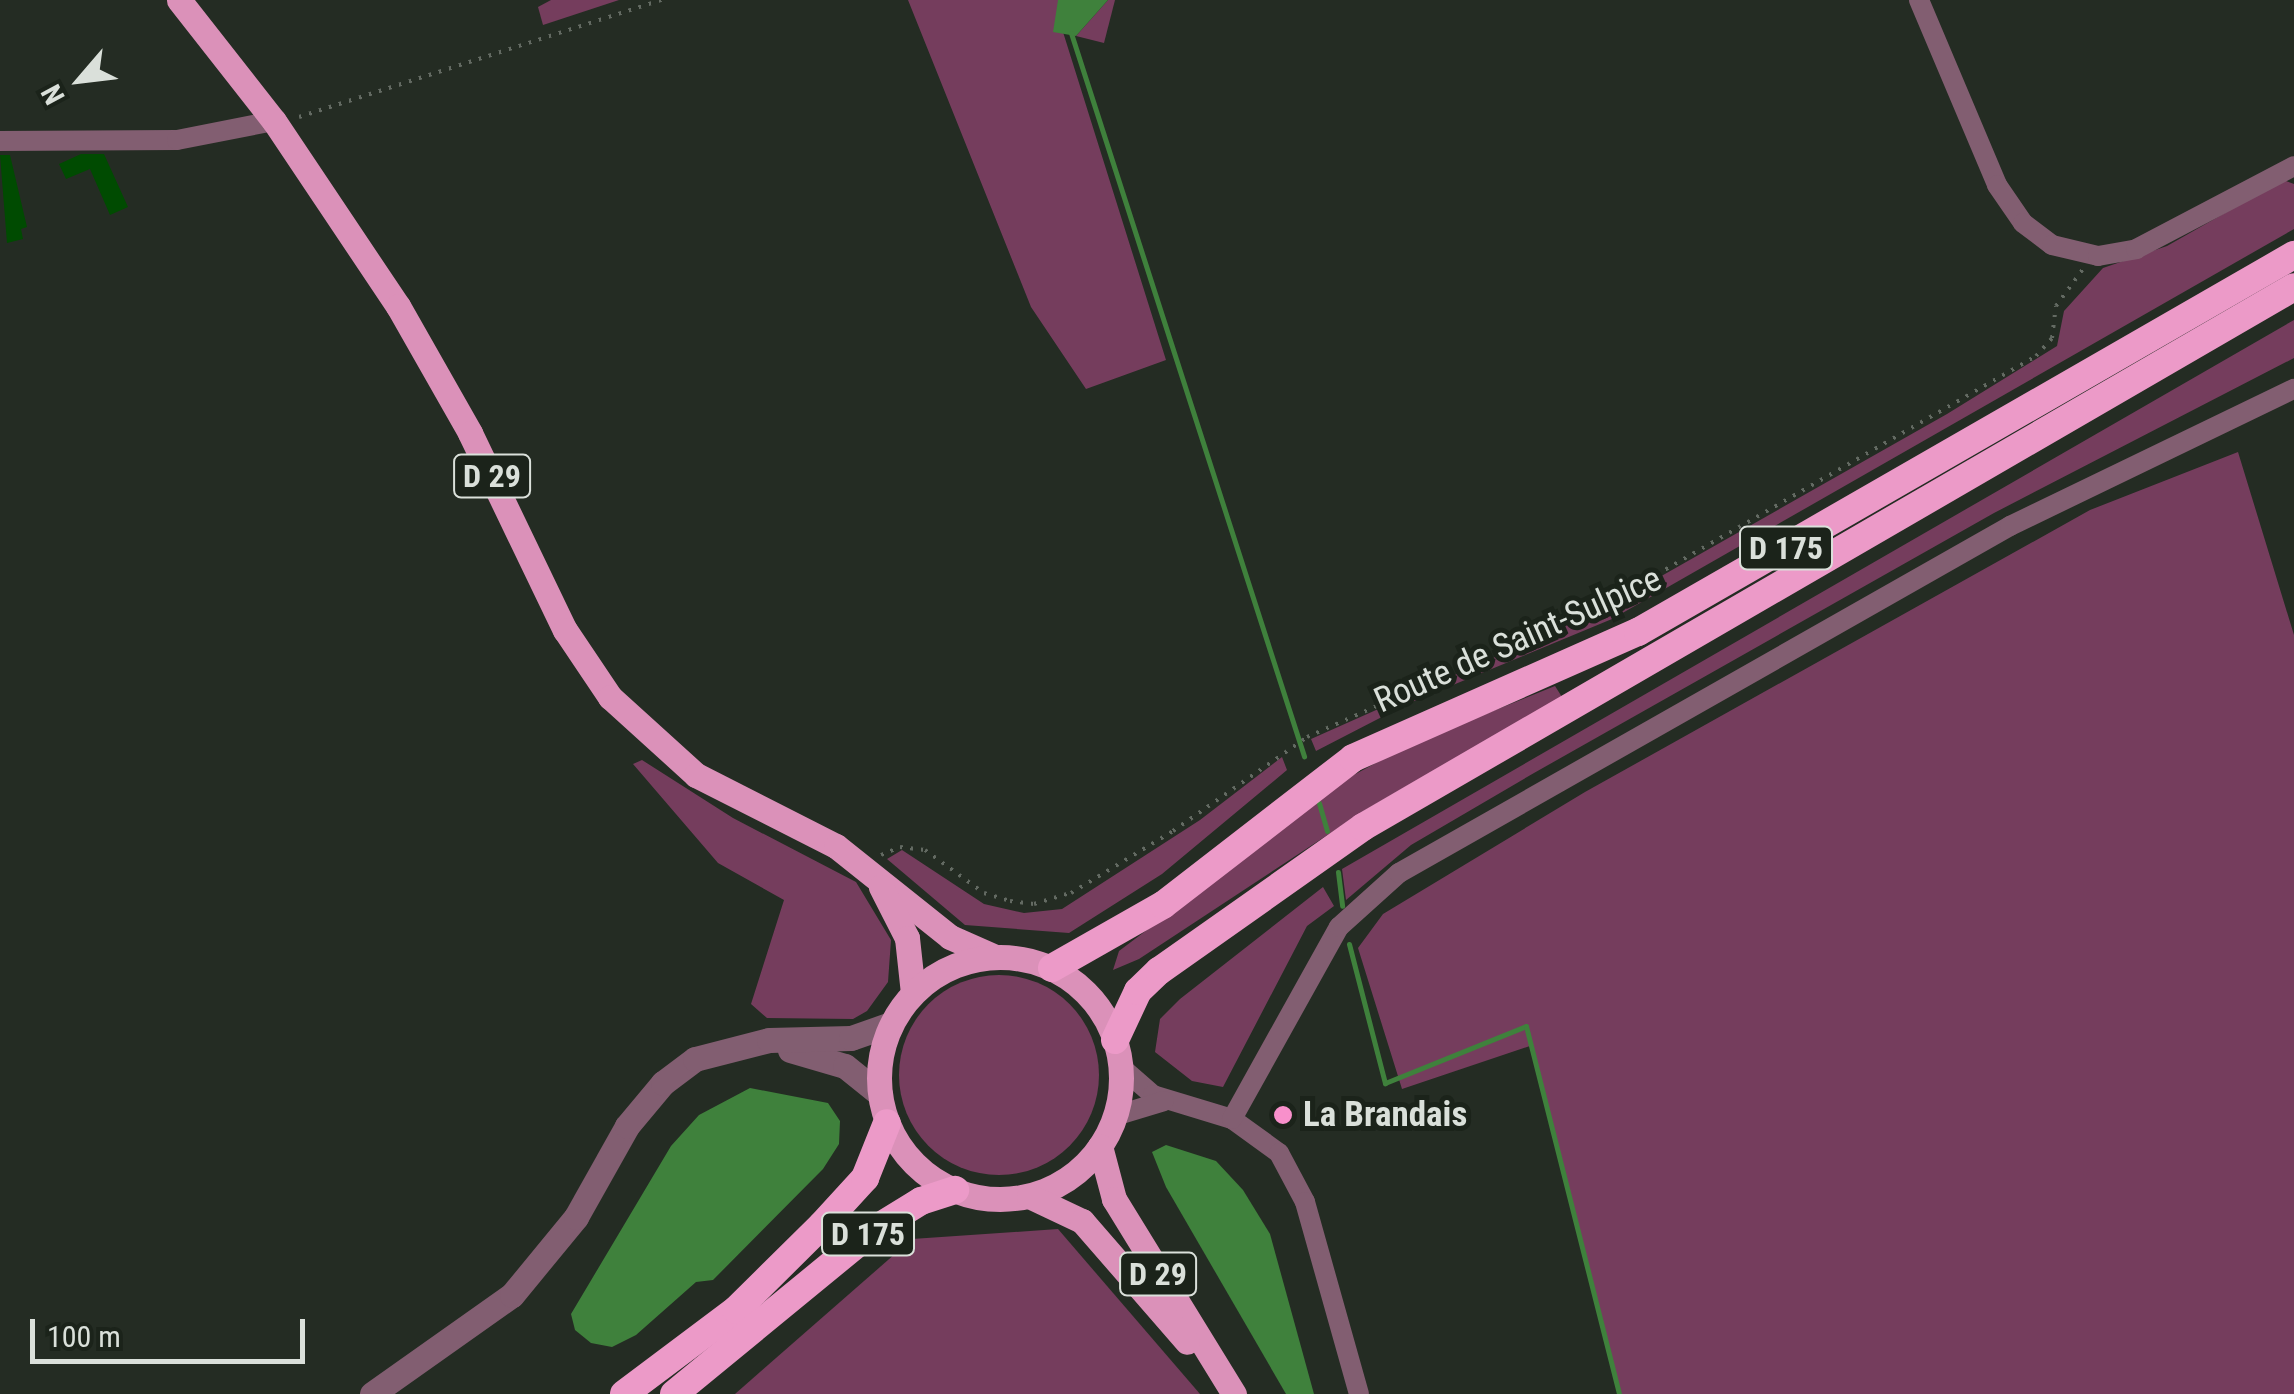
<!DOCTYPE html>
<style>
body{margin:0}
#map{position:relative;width:2294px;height:1394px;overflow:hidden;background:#242c23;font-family:"Roboto Condensed",sans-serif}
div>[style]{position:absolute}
.green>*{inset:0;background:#753d5d}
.round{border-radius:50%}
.water>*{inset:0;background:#3f813c}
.stream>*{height:5px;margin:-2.5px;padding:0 2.5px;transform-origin:2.5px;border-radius:2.5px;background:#3f813c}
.building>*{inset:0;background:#004b01}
.path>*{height:4px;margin-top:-2px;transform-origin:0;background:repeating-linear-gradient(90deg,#636a62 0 2.5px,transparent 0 10.5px)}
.minor>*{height:20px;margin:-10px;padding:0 10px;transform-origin:10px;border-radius:10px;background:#825e71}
.tertiary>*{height:25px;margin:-12.5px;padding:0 12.5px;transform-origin:12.5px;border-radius:12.5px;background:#825e71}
.primary>*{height:25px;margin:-12.5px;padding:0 12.5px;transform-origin:12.5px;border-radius:12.5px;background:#db91b9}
.primary>.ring{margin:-12.5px;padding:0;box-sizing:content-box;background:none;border:25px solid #db91b9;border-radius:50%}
.trunk>*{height:28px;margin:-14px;padding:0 14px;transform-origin:14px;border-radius:14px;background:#ec9ac8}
.dots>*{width:28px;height:28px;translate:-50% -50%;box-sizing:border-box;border:5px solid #1b231a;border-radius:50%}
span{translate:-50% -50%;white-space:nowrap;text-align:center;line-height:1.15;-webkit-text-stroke:10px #1b231a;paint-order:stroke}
.shield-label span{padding:2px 8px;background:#1b231a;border:2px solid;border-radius:8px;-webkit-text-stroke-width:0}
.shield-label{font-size:32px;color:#dae0da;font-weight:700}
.street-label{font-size:35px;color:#dae0da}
.poi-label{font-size:35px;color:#dae0da;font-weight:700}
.left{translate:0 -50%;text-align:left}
.north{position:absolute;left:30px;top:30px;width:100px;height:100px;-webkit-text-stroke:8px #1b231a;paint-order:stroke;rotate:242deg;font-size:28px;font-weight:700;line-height:40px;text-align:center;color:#dae0da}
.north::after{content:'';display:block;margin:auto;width:35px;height:45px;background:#dae0da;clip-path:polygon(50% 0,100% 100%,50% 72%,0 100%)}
.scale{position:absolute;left:30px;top:1319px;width:275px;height:45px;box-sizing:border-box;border:5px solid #dae0da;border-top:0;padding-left:12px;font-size:30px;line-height:35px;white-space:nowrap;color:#dae0da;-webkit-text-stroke:8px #1b231a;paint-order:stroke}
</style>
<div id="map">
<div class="green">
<div style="clip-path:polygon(551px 0,619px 0,543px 25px,538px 7px)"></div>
<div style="clip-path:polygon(908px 0,1070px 0,1063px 32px,1166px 360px,1086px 389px,1031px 307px)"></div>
<div style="clip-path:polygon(1108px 0,1115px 0,1104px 43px,1076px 36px)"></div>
<div style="clip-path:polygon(2283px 180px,2294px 184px,2294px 229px,1612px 619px,1407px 704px,1316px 751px,1311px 739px,1605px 608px,1947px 414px,2057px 346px,2064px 311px,2103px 268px,2167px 246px)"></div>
<div style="clip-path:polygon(2294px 320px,2294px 358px,1994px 513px,1534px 773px,1411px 845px,1346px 900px,1342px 869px)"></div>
<div style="clip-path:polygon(2238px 452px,2294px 635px,2294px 1394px,1621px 1394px,1533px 1045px,1402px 1089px,1358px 948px,1383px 914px,1585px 792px,2090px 510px)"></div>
<div style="clip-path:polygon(1555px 686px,1562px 697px,1367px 809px,1139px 959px,1113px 970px,1119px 951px,1350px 777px,1411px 744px)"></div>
<div style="clip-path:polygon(1282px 757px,1287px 770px,1162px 874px,1069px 933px,965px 925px,887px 859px,902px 850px,984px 904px,1024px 913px,1062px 909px,1200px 820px)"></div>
<div style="clip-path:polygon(642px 760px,733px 818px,856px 882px,891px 940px,888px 982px,867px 1011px,853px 1019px,767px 1018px,751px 1004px,784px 900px,718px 863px,633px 764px)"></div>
<div style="clip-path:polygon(1323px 887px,1334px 906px,1307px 926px,1223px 1087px,1192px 1081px,1155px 1052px,1160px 1019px,1180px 999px)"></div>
<div class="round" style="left:899px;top:975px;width:200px;height:200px"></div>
<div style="clip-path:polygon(1058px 1229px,1200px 1394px,735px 1394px,912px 1239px)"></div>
</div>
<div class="water">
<div style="clip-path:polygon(1058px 0,1108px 0,1076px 36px,1053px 32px)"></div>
<div style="clip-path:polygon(750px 1088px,828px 1103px,840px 1121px,839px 1144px,823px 1169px,713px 1280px,696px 1282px,636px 1335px,612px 1347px,591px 1343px,575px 1330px,571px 1314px,671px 1146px,699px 1115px)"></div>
<div style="clip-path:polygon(1166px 1145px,1216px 1161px,1243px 1190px,1270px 1234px,1314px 1394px,1286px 1394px,1166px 1187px,1152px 1152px)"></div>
</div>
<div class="stream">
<div style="left:1071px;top:33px;width:760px;rotate:72.14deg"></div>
<div style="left:1319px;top:803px;width:29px;rotate:74deg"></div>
<div style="left:1338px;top:872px;width:34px;rotate:83deg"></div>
<div style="left:1349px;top:944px;width:144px;rotate:75.5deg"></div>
<div style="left:1385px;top:1083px;width:152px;rotate:-22deg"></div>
<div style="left:1526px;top:1026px;width:380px;rotate:75.8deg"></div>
</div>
<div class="building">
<div style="clip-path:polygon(81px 154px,104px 154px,128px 207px,110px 215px,90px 169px,66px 179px,59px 164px)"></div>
<div style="clip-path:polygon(0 155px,10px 155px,27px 227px,21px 229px,23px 239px,7px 243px)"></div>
</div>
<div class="path">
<div style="left:299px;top:117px;width:381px;rotate:-17.9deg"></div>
<div style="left:881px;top:855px;width:21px;rotate:-23deg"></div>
<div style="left:900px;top:847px;width:25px;rotate:7deg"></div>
<div style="left:925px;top:850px;width:73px;rotate:36.1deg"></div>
<div style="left:984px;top:893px;width:27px;rotate:17deg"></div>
<div style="left:1010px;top:901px;width:24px;rotate:7deg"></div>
<div style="left:1034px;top:904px;width:39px;rotate:-17deg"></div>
<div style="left:1071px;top:893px;width:119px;rotate:-31.3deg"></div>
<div style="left:1173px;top:831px;width:164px;rotate:-35deg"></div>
<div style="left:1307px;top:737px;width:323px;rotate:-23.9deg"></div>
<div style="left:1602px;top:606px;width:501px;rotate:-29.94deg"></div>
<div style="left:2036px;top:356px;width:24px;rotate:-48deg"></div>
<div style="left:2052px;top:338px;width:32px;rotate:-83deg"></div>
<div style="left:2056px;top:306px;width:46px;rotate:-53.9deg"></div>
</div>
<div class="minor">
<div style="left:1919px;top:0;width:201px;rotate:67.1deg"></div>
<div style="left:1997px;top:185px;width:46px;rotate:55.6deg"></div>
<div style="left:2023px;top:223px;width:36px;rotate:37deg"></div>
<div style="left:2052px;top:245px;width:47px;rotate:13.4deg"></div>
<div style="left:2098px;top:256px;width:39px;rotate:-10deg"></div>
<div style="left:2136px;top:249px;width:178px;rotate:-27.7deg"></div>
<div style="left:0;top:141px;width:177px;rotate:-0.3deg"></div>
<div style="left:177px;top:140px;width:99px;rotate:-11.1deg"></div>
<div style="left:1121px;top:1067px;width:43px;rotate:41.2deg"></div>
<div style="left:1153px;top:1095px;width:83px;rotate:16.9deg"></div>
<div style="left:1232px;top:1119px;width:58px;rotate:35.9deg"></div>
<div style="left:1279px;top:1153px;width:55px;rotate:62deg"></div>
<div style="left:1305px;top:1202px;width:199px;rotate:74.3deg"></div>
<div style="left:1115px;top:1116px;width:51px;rotate:-17deg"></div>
<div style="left:1232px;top:1119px;width:220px;rotate:-60.9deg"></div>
<div style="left:1339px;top:927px;width:81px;rotate:-42deg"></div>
<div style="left:1399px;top:873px;width:703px;rotate:-29.59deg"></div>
<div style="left:2010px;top:526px;width:315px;rotate:-25.8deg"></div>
</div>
<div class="tertiary">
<div style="left:790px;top:1050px;width:57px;rotate:16.2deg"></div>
<div style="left:845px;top:1066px;width:45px;rotate:38.7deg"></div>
<div style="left:372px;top:1394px;width:171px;rotate:-35.3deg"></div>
<div style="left:512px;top:1295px;width:101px;rotate:-50.6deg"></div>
<div style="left:576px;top:1217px;width:104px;rotate:-60.7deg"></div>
<div style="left:627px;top:1126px;width:56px;rotate:-50.1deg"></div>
<div style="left:663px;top:1083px;width:40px;rotate:-37deg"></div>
<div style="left:695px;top:1059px;width:76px;rotate:-14.4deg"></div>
<div style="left:769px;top:1040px;width:82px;rotate:-1.4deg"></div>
<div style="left:851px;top:1038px;width:42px;rotate:-19.3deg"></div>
</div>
<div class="primary">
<div style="left:179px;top:0;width:154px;rotate:51.9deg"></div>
<div style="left:274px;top:121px;width:223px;rotate:56.2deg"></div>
<div style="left:398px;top:306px;width:146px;rotate:60.4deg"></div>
<div style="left:470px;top:433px;width:219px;rotate:64.3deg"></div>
<div style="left:565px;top:630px;width:81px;rotate:56.1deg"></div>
<div style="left:610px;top:697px;width:116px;rotate:42.2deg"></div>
<div style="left:696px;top:775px;width:157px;rotate:26.9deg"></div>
<div style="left:836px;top:846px;width:146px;rotate:38.6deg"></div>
<div style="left:950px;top:937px;width:47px;rotate:23.8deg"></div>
<div style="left:881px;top:887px;width:57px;rotate:63deg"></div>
<div style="left:907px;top:938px;width:55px;rotate:83.8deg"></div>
<div class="ring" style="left:879px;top:957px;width:217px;height:217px"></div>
<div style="left:1100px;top:1146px;width:55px;rotate:75.2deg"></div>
<div style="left:1114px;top:1199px;width:229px;rotate:58.4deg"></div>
<div style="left:1029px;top:1196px;width:59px;rotate:25.3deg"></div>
<div style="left:1082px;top:1221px;width:160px;rotate:49deg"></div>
</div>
<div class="trunk">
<div style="left:1052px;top:968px;width:128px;rotate:-29.6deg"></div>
<div style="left:1163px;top:905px;width:240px;rotate:-37.7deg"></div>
<div style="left:1353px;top:758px;width:312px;rotate:-23.9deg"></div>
<div style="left:1638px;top:632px;width:757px;rotate:-29.89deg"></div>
<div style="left:1115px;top:1040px;width:54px;rotate:-64.9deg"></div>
<div style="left:1138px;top:991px;width:29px;rotate:-44deg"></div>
<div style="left:1159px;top:971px;width:250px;rotate:-35.2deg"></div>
<div style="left:1363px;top:827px;width:1076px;rotate:-30.11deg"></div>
<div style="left:624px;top:1394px;width:140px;rotate:-36.9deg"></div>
<div style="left:736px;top:1310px;width:121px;rotate:-44.7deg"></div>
<div style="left:822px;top:1225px;width:64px;rotate:-47.5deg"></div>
<div style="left:865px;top:1178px;width:59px;rotate:-68.2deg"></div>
<div style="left:674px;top:1394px;width:259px;rotate:-39.4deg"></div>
<div style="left:874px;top:1230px;width:55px;rotate:-31.7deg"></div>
<div style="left:921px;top:1201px;width:36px;rotate:-18deg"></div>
</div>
<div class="dots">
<div style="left:1283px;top:1115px;background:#f890cb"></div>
</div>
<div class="shield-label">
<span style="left:492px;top:476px">D 29</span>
<span style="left:1786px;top:548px">D 175</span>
<span style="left:868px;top:1234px">D 175</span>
<span style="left:1158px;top:1274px">D 29</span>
</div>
<div class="street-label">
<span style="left:1518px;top:640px;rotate:-24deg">Route de Saint-Sulpice</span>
</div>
<div class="poi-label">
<span class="left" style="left:1303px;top:1115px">La Brandais</span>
</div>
<div class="north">N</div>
<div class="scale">100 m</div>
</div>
